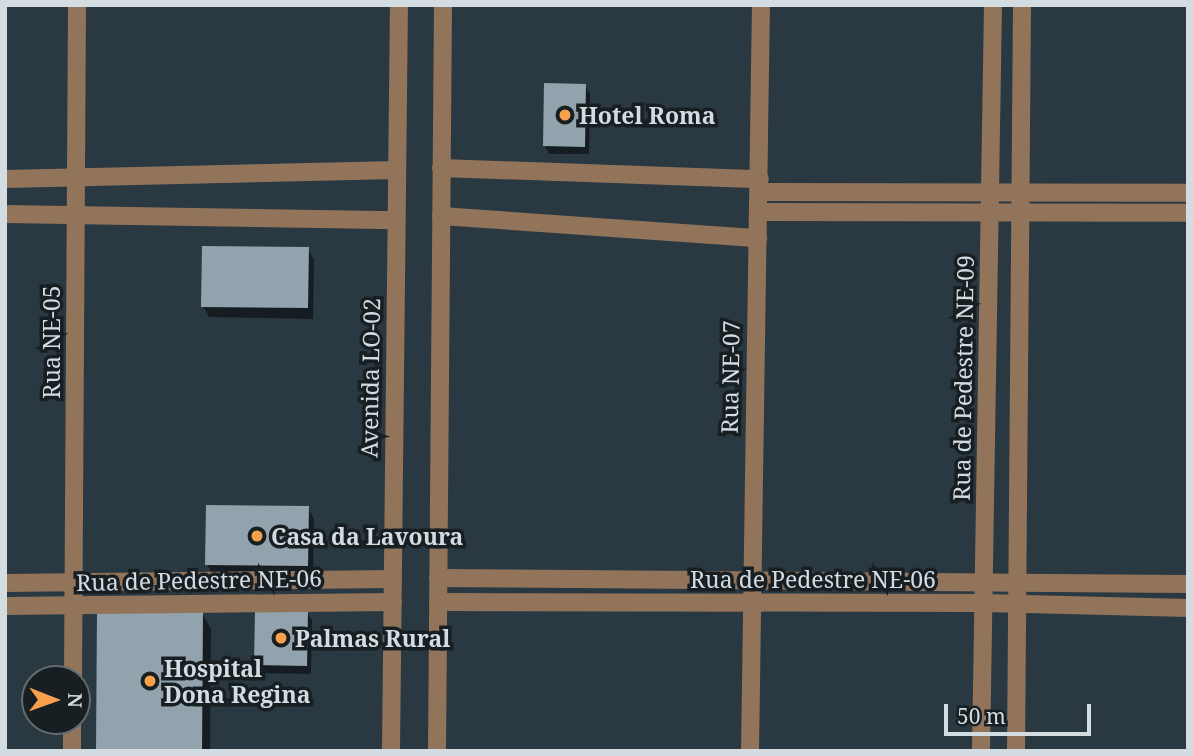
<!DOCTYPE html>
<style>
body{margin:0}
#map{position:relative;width:1193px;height:756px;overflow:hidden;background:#2a3841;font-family:"Noto Serif",serif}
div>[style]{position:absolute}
.shadow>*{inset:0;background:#0007}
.building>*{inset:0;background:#92a3ad}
.minor>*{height:18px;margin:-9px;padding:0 9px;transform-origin:9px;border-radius:9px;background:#92745b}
.dots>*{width:19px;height:19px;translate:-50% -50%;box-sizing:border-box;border:4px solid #181f23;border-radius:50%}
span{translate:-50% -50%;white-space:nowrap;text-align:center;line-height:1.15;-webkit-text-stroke:7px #181f23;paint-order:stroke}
.poi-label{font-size:23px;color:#d3dce1;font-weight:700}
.left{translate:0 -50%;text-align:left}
.street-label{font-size:23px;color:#d3dce1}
.frame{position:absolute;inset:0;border:7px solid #d3dce1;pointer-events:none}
.north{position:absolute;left:21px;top:665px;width:70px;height:70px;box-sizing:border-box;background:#181f23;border:2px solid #636b6f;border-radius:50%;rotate:91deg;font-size:19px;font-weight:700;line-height:28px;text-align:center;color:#d3dce1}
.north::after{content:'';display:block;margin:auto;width:24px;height:32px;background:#f8a04b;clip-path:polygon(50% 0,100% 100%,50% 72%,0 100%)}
.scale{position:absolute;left:944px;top:704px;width:147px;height:32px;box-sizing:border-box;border:4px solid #d3dce1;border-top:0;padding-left:9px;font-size:21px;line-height:24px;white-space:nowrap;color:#d3dce1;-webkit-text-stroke:5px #181f23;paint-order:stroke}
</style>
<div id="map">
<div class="shadow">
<div style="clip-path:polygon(585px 86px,590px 94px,589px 154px,549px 154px,545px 146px)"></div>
<div style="clip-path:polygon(308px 249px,314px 260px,313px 319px,209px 317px,203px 306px)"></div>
<div style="clip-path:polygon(308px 508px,314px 519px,313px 577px,213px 575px,207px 564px)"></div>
<div style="clip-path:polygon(307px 612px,312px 620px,311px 674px,261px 673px,256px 665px)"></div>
<div style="clip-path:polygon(202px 613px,211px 629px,210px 751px,98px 751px)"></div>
</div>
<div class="building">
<div style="clip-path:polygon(544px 83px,586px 84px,585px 147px,543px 146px)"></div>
<div style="clip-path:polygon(202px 246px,309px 247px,308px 308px,201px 307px)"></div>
<div style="clip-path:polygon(206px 505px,309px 506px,308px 566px,205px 565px)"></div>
<div style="clip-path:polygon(255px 609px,308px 610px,307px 666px,254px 665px)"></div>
<div style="clip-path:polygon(97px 611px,203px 611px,202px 751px,96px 751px)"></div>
</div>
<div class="minor">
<div style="left:441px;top:168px;width:319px;rotate:2deg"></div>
<div style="left:5px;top:179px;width:392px;rotate:-1.3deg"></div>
<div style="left:759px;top:192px;width:429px;rotate:0.1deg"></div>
<div style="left:758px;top:212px;width:430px;rotate:0.1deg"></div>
<div style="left:5px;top:214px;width:391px;rotate:0.9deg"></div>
<div style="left:441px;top:216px;width:318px;rotate:4deg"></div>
<div style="left:438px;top:578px;width:750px;rotate:0.46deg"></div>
<div style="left:5px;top:583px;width:388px;rotate:-0.6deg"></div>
<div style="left:438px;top:602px;width:545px;rotate:0.11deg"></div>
<div style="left:983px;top:603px;width:205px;rotate:1.4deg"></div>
<div style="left:5px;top:606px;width:388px;rotate:-0.6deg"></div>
<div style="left:73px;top:679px;width:674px;rotate:-89.66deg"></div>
<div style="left:72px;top:751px;width:30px;rotate:-90deg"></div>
<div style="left:391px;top:751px;width:746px;rotate:-89.39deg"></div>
<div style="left:437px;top:751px;width:746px;rotate:-89.54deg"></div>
<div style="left:750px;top:751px;width:746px;rotate:-89.16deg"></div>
<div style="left:981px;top:751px;width:746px;rotate:-89.08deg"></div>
<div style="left:1016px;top:751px;width:746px;rotate:-89.54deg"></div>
</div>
<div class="dots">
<div style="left:565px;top:115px;background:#f8a04b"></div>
<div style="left:257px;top:536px;background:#f8a04b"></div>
<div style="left:281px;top:638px;background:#f8a04b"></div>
<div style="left:150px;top:681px;background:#f8a04b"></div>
</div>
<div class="poi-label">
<span class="left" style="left:579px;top:115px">Hotel Roma</span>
<span class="left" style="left:271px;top:536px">Casa da Lavoura</span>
<span class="left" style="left:295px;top:638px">Palmas Rural</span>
<span class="left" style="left:164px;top:681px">Hospital<br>Dona Regina</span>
</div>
<div class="street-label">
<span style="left:51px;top:342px;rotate:-90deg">Rua NE-05</span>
<span style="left:730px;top:377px;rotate:-89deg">Rua NE-07</span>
<span style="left:370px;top:378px;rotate:-89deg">Avenida LO-02</span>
<span style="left:963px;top:378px;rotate:-89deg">Rua de Pedestre NE-09</span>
<span style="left:813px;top:579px">Rua de Pedestre NE-06</span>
<span style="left:199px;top:580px;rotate:-1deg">Rua de Pedestre NE-06</span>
</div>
<div class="frame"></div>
<div class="north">N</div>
<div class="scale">50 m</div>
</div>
